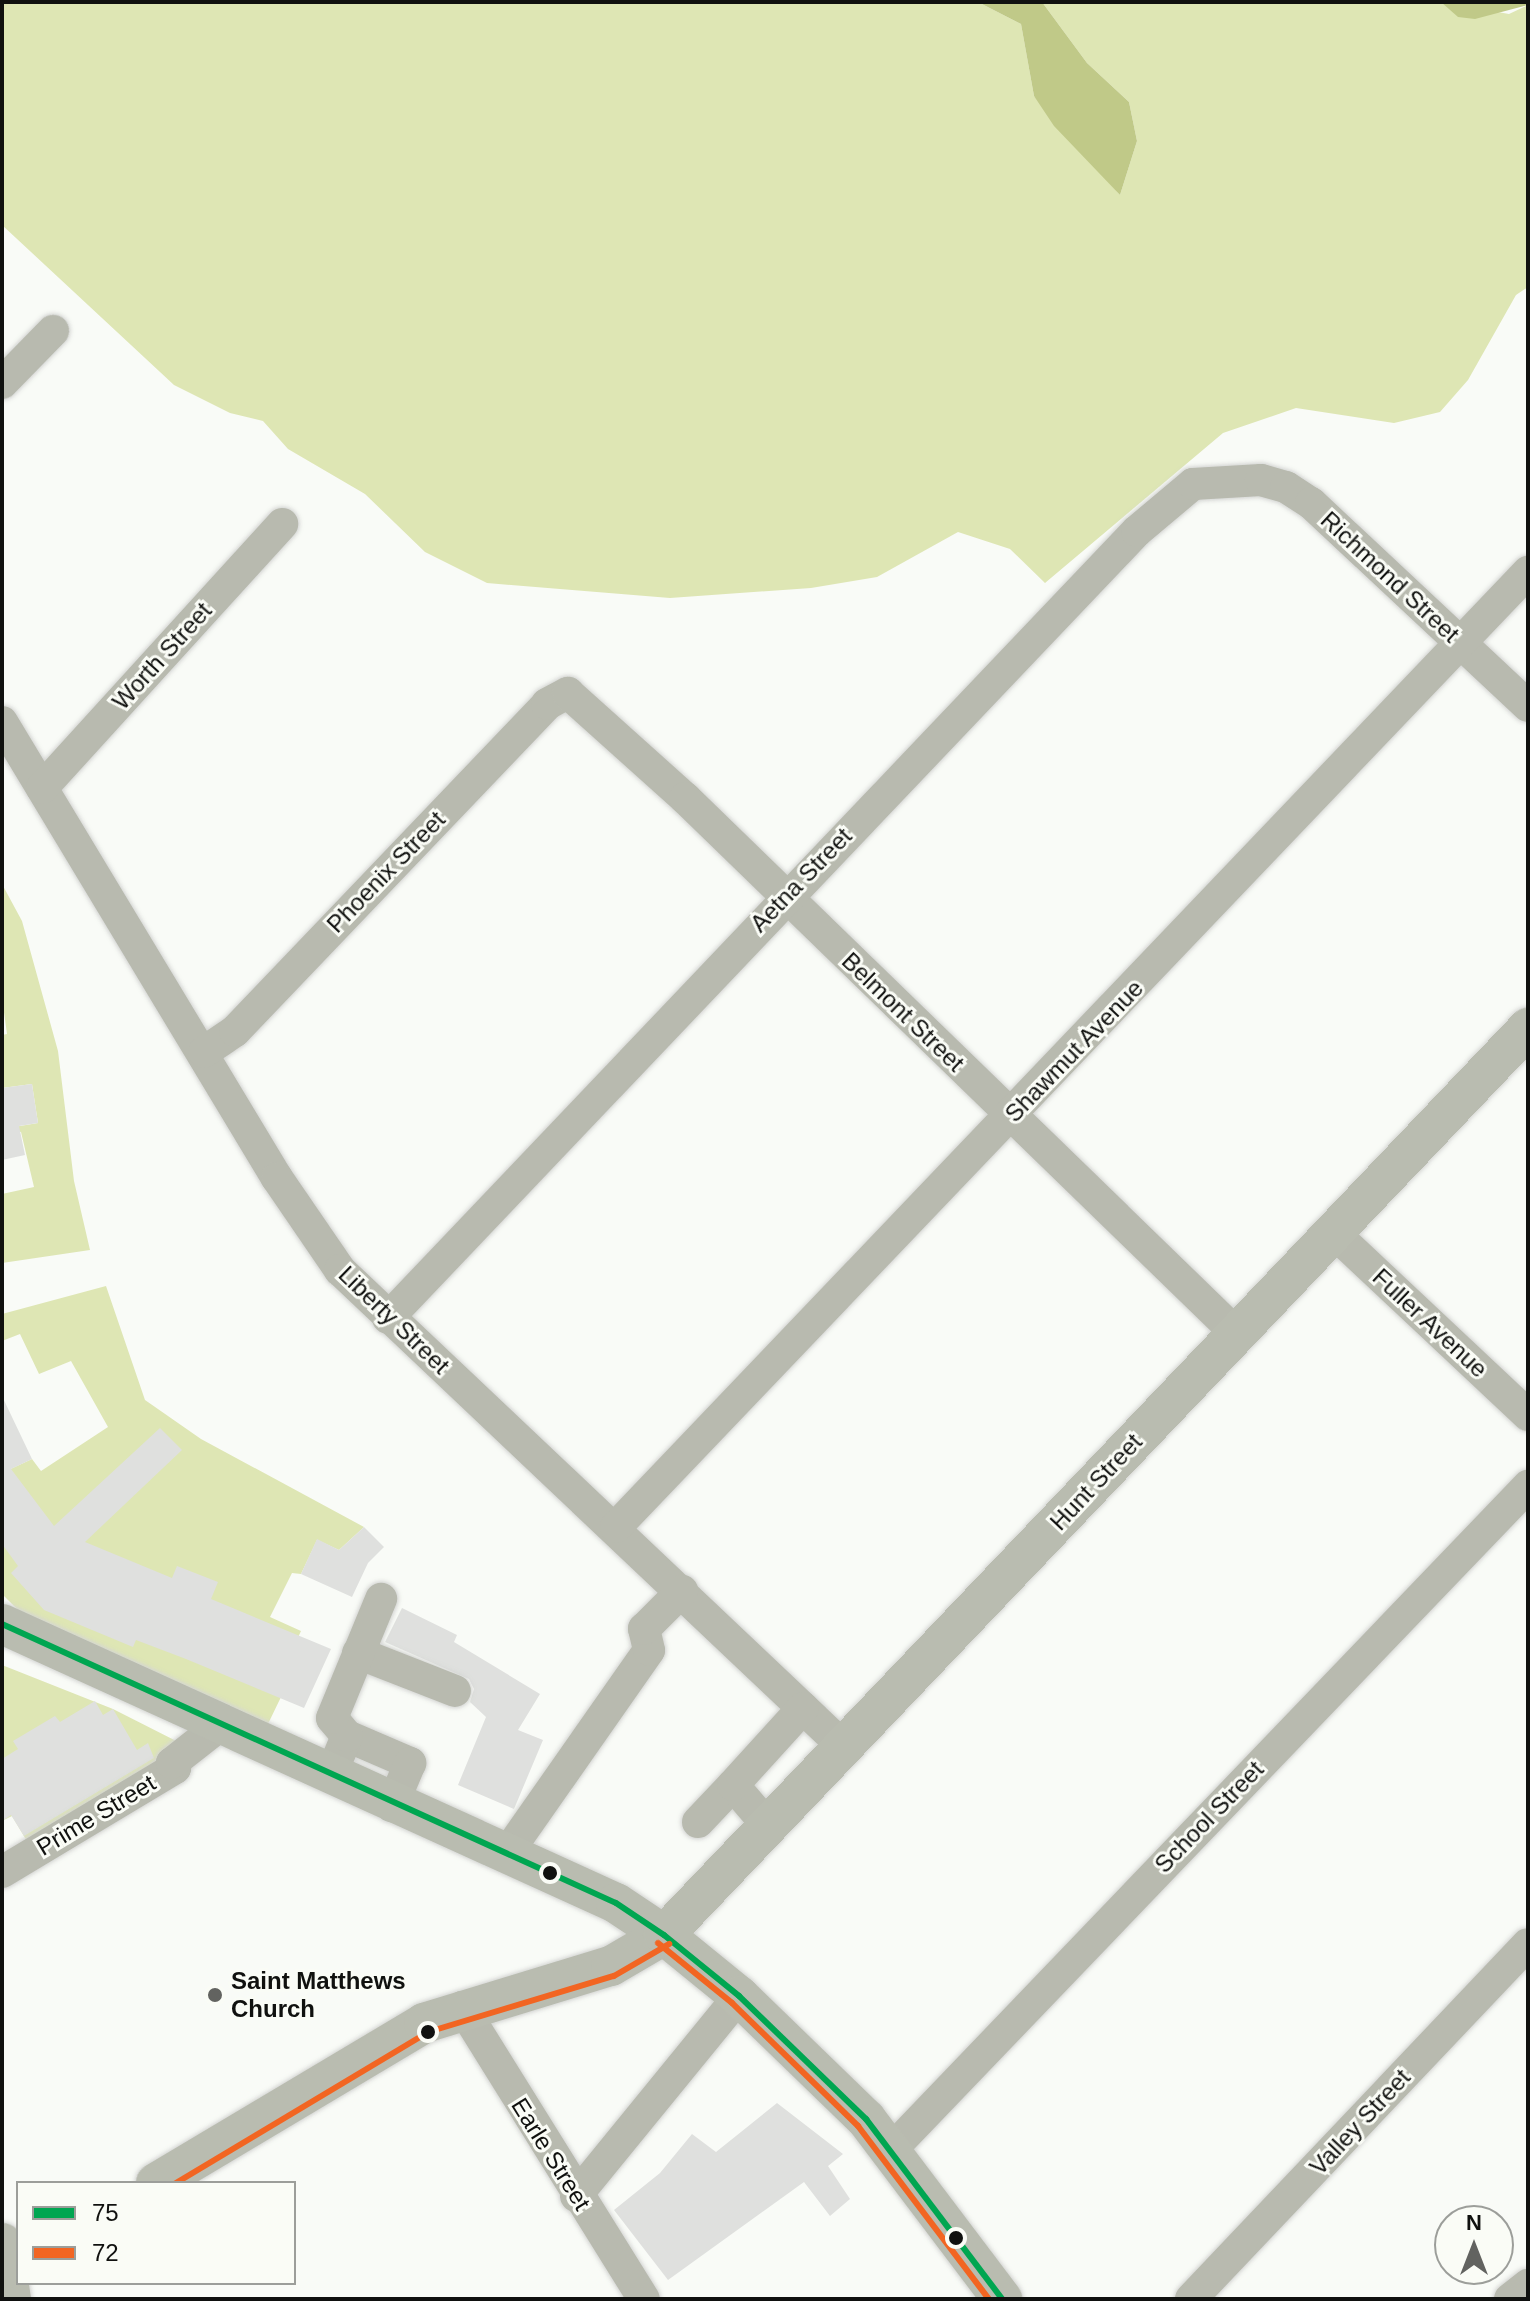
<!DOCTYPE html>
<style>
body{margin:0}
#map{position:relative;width:1530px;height:2301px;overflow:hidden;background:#f9fbf7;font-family:Helvetica,sans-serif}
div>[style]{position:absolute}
.green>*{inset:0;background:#dee6b4}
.water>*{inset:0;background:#c0c988}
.building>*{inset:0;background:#dfe0de}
.roads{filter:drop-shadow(0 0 2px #d4d5d3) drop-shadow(0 0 2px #d4d5d3)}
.minor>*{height:32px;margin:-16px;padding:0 16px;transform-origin:16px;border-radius:16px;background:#b8baaf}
.major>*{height:40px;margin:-20px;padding:0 20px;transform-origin:20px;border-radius:20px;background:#b9bcb0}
.bus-1>*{height:6px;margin:-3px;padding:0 3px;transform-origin:3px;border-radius:3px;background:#00a651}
.bus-2>*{height:6px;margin:-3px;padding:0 3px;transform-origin:3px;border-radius:3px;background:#f26522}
.dots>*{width:22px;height:22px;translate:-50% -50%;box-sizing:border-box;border:4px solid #fafcf6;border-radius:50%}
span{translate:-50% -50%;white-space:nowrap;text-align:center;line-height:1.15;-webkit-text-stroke:6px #fafcf6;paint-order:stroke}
.street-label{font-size:24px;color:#10110f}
.poi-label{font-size:24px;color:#10110f;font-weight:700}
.left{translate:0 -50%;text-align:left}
.frame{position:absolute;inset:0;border:4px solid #10110f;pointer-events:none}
.legend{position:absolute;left:16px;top:2181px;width:280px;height:104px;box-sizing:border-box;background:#fafcf6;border:2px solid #9c9e9a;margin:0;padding:10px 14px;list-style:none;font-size:24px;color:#10110f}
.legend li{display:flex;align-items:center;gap:16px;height:40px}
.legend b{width:40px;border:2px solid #9c9e9a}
.north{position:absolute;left:1434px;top:2205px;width:80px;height:80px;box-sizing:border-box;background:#fafcf6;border:2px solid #9c9e9a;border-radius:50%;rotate:0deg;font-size:22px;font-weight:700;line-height:32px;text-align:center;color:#10110f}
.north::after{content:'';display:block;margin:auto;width:28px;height:36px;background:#626360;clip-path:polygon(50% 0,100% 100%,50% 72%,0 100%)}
</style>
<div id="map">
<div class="green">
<div style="clip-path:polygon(2px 2px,978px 2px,1021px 24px,1034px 96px,1120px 195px,1137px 141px,1129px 102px,1087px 63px,1042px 2px,1441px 2px,1509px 14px,1528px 5px,1528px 287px,1516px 295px,1468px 380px,1440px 412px,1394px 423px,1296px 408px,1223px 433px,1045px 583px,1010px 549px,958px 532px,877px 577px,811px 588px,670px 598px,487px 583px,425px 552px,365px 494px,288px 449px,263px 421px,230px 413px,174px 385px,2px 225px)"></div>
<div style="clip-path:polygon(2px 884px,22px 921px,58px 1051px,74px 1181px,90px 1250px,2px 1263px,2px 1194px,34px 1187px,21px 1132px,2px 1129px,38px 1123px,32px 1084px,2px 1088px,2px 1035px,7px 1034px,2px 998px)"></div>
<div style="clip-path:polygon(106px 1286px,145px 1400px,201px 1439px,364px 1527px,339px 1550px,317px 1540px,301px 1574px,292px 1573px,270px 1617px,301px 1631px,272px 1693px,281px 1697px,267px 1726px,20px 1612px,2px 1594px,2px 1473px,32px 1459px,41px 1471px,108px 1427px,71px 1361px,39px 1374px,20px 1334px,2px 1341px,2px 1314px)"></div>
<div style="clip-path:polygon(2px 1665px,113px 1709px,192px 1749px,31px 1848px,12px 1816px,2px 1821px)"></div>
</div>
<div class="water">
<div style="clip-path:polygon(978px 2px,1042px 2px,1087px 63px,1129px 102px,1137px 141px,1120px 195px,1054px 126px,1034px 96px,1021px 24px)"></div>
<div style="clip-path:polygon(1441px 2px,1528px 2px,1528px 5px,1475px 19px,1458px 17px)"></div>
</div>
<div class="building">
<div style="clip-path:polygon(32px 1084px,38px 1123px,19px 1126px,25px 1155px,2px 1160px,2px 1088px)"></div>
<div style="clip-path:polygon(2px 1396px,32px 1459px,11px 1469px,54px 1526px,160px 1428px,182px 1450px,85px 1542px,172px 1578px,177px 1566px,218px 1582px,211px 1599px,331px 1649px,304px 1708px,186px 1659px,136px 1640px,133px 1647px,44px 1610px,11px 1573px,18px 1566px,2px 1544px)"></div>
<div style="clip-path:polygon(364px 1527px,384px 1547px,368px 1563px,352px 1597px,301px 1574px,317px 1539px,339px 1550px)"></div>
<div style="clip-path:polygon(402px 1608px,457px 1635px,454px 1642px,540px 1694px,518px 1730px,543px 1740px,514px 1809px,458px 1785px,486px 1717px,470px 1702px,474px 1689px,469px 1679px,385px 1642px)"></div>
<div style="clip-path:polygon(95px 1701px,103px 1715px,113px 1709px,137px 1750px,148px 1743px,154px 1758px,24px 1836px,11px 1815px,2px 1821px,2px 1759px,18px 1749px,13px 1741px,55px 1716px,60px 1722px)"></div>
<div style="clip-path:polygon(777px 2103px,843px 2154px,828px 2166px,850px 2199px,830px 2216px,804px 2182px,668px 2280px,614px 2210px,660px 2173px,692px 2134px,716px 2152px)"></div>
</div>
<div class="roads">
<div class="minor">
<div style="left:2px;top:383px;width:73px;rotate:-45.6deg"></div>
<div style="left:2px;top:722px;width:533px;rotate:58.91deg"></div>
<div style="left:277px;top:1178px;width:112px;rotate:55.6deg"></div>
<div style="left:340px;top:1270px;width:694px;rotate:43.42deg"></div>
<div style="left:42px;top:788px;width:357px;rotate:-47.7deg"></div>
<div style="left:204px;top:1052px;width:37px;rotate:-34deg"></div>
<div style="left:235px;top:1031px;width:452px;rotate:-46.3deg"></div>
<div style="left:547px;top:704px;width:24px;rotate:-28deg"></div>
<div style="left:568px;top:693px;width:157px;rotate:41.9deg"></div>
<div style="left:685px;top:798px;width:769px;rotate:44.16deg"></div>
<div style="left:1332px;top:1231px;width:269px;rotate:43.2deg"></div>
<div style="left:388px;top:1318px;width:1086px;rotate:-46.42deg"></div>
<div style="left:1137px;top:531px;width:73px;rotate:-40deg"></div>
<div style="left:1193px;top:484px;width:68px;rotate:-3.4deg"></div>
<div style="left:1261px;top:480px;width:26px;rotate:16deg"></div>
<div style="left:1286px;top:487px;width:30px;rotate:33deg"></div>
<div style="left:1311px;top:503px;width:297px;rotate:43.1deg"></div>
<div style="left:616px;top:1527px;width:1321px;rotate:-46.32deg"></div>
<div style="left:358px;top:1653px;width:104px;rotate:21.4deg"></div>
<div style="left:347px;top:1736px;width:69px;rotate:23.2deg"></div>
<div style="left:410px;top:1763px;width:47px;rotate:112.7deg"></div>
<div style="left:330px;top:1777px;width:44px;rotate:-67.5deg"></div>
<div style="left:347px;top:1736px;width:23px;rotate:-130deg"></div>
<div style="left:332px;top:1718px;width:129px;rotate:-67.6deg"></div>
<div style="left:698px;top:1822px;width:51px;rotate:-46.6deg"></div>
<div style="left:769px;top:1827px;width:55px;rotate:-130.6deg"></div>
<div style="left:733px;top:1785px;width:104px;rotate:-47.7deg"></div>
<div style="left:505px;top:1856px;width:251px;rotate:-55deg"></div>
<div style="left:649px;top:1650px;width:22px;rotate:-103deg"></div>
<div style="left:644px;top:1629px;width:54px;rotate:-45deg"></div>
<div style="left:2px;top:1872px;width:202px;rotate:-31deg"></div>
<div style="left:175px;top:1768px;width:6px;rotate:-121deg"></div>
<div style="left:172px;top:1763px;width:60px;rotate:-38.2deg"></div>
<div style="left:462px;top:2007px;width:344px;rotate:58.1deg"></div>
<div style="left:892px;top:2149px;width:919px;rotate:-46.19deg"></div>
<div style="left:576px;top:2196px;width:258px;rotate:-50.8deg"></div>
<div style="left:1191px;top:2299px;width:489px;rotate:-46.5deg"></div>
<div style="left:1510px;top:2299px;width:23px;rotate:-38deg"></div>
</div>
<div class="major">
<div style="left:2px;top:1624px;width:674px;rotate:24.44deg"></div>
<div style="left:616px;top:1903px;width:58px;rotate:33.7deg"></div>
<div style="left:664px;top:1935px;width:97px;rotate:39.1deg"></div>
<div style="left:739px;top:1996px;width:177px;rotate:44.1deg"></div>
<div style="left:866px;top:2119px;width:226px;rotate:52.9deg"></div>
<div style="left:156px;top:2183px;width:312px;rotate:-30.8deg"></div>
<div style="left:424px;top:2023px;width:195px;rotate:-17deg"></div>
<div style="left:611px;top:1966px;width:61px;rotate:-30.3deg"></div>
<div style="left:664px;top:1935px;width:1253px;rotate:-46.39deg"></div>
<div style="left:2px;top:2243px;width:57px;rotate:80.9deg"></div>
</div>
</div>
<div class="bus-1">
<div style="left:2px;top:1624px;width:674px;rotate:24.44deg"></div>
<div style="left:616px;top:1903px;width:58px;rotate:33.7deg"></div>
<div style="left:664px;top:1935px;width:97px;rotate:39.1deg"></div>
<div style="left:739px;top:1996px;width:177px;rotate:44.1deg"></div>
<div style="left:866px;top:2119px;width:226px;rotate:52.9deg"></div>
</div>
<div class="bus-2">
<div style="left:658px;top:1943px;width:95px;rotate:39deg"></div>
<div style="left:732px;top:2003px;width:176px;rotate:44.3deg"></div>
<div style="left:858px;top:2126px;width:217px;rotate:52.9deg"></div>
<div style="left:176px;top:2183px;width:294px;rotate:-30.9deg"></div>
<div style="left:428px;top:2032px;width:194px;rotate:-16.8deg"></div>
<div style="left:614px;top:1976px;width:64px;rotate:-30.2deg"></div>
</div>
<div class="dots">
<div style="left:550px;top:1873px;background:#10110f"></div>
<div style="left:215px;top:1995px;background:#626360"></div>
<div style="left:428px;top:2032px;background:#10110f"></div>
<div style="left:956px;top:2238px;background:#10110f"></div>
</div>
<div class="street-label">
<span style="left:1390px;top:577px;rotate:43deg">Richmond Street</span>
<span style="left:162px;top:656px;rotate:-48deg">Worth Street</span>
<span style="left:386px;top:872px;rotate:-46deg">Phoenix Street</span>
<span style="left:801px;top:880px;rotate:-46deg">Aetna Street</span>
<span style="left:903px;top:1012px;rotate:44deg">Belmont Street</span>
<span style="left:1074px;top:1051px;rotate:-46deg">Shawmut Avenue</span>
<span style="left:394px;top:1320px;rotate:44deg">Liberty Street</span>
<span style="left:1430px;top:1323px;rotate:43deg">Fuller Avenue</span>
<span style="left:1096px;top:1482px;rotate:-47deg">Hunt Street</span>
<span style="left:96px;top:1815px;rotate:-31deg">Prime Street</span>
<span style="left:1209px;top:1817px;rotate:-46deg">School Street</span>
<span style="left:1360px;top:2122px;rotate:-47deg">Valley Street</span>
<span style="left:551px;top:2154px;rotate:58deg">Earle Street</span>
</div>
<div class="poi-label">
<span class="left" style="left:231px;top:1995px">Saint Matthews<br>Church</span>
</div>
<div class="frame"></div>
<ul class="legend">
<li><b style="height:10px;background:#00a651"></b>75</li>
<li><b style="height:10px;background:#f26522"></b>72</li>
</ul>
<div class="north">N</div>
</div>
